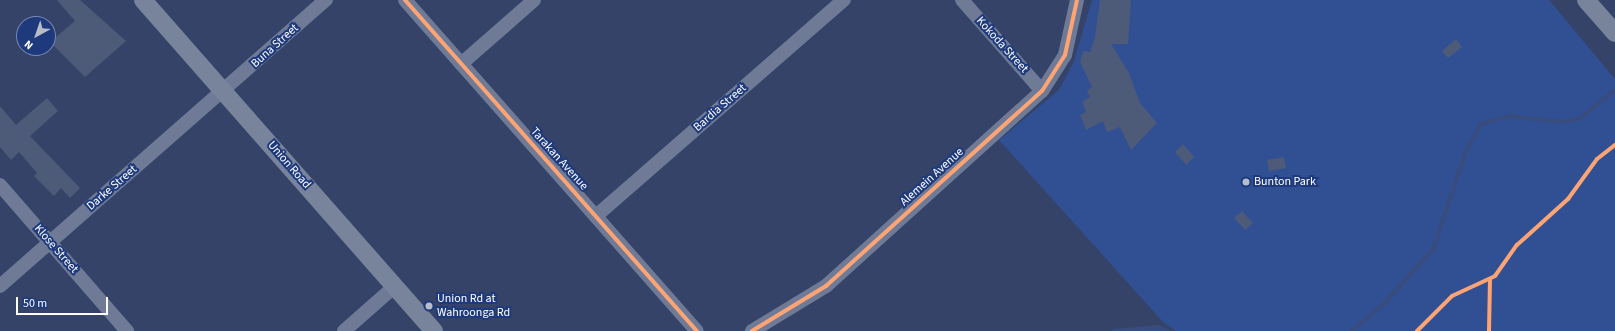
<!DOCTYPE html>
<style>
body{margin:0}
#map{position:relative;width:1615px;height:331px;overflow:hidden;background:#344367;font-family:"Source Sans 3",sans-serif}
div>[style]{position:absolute}
.green>*{inset:0;background:#315094}
.stream>*{height:3.5px;margin:-1.75px;padding:0 1.75px;transform-origin:1.75px;border-radius:1.75px;background:#384c7d}
.building>*{inset:0;background:#4d5a78}
.minor>*{height:14px;margin:-7px;padding:0 7px;transform-origin:7px;border-radius:7px;background:#6e7a96}
.major>*{height:18px;margin:-9px;padding:0 9px;transform-origin:9px;border-radius:9px;background:#78839c}
.cycleway>*{height:4px;margin:-2px;padding:0 2px;transform-origin:2px;border-radius:2px;background:#fda474}
.dots>*{width:11px;height:11px;translate:-50% -50%;box-sizing:border-box;border:2px solid #1e3a7d;border-radius:50%}
span{translate:-50% -50%;white-space:nowrap;text-align:center;line-height:1.15;-webkit-text-stroke:4px #1e3a7d;paint-order:stroke}
.street-label{font-size:12px;color:#fff}
.poi-label{font-size:12px;color:#fff}
.left{translate:0 -50%;text-align:left}
.north{position:absolute;left:16px;top:16px;width:40px;height:40px;box-sizing:border-box;background:#1e3a7d;border:1px solid #7889b1;border-radius:50%;rotate:220deg;font-size:11px;font-weight:700;line-height:16px;text-align:center;color:#fff}
.north::after{content:'';display:block;margin:auto;width:14px;height:18px;background:#b8bdca;clip-path:polygon(50% 0,100% 100%,50% 72%,0 100%)}
.scale{position:absolute;left:16px;top:297px;width:92px;height:18px;box-sizing:border-box;border:2px solid #fff;border-top:0;padding-left:5px;font-size:12px;line-height:14px;white-space:nowrap;color:#fff;-webkit-text-stroke:3px #1e3a7d;paint-order:stroke}
</style>
<div id="map">
<div class="green">
<div style="clip-path:polygon(1092px 0,1549px 0,1615px 79px,1615px 331px,1176px 331px,1164px 323px,999px 140px,1059px 90px,1074px 61px)"></div>
<div style="clip-path:polygon(1159px 327px,1168px 331px,1114px 331px,1115px 331px)"></div>
</div>
<div class="stream">
<div style="left:1114px;top:331px;width:45px;rotate:-5.1deg"></div>
<div style="left:1159px;top:327px;width:10px;rotate:24deg"></div>
<div style="left:1352px;top:331px;width:43px;rotate:-40.3deg"></div>
<div style="left:1385px;top:303px;width:74px;rotate:-48.3deg"></div>
<div style="left:1434px;top:248px;width:99px;rotate:-71.7deg"></div>
<div style="left:1465px;top:154px;width:34px;rotate:-62deg"></div>
<div style="left:1481px;top:124px;width:29px;rotate:-16deg"></div>
<div style="left:1509px;top:116px;width:54px;rotate:6.3deg"></div>
<div style="left:1563px;top:122px;width:16px;rotate:-11deg"></div>
<div style="left:1579px;top:119px;width:46px;rotate:-38.9deg"></div>
</div>
<div class="building">
<div style="clip-path:polygon(57px 0,80px 0,126px 41px,85px 77px,50px 42px,75px 21px)"></div>
<div style="clip-path:polygon(1100px 0,1131px 0,1128px 44px,1111px 44px,1129px 73px,1140px 103px,1157px 123px,1131px 150px,1120px 127px,1107px 132px,1103px 121px,1086px 130px,1080px 115px,1086px 112px,1082px 102px,1090px 97px,1087px 91px,1092px 87px,1080px 62px,1083px 51px,1090px 52px,1095px 37px)"></div>
<div style="clip-path:polygon(1456px 39px,1462px 47px,1448px 58px,1442px 51px)"></div>
<div style="clip-path:polygon(47px 98px,58px 111px,30px 136px,80px 188px,70px 198px,61px 188px,54px 196px,34px 176px,37px 173px,19px 152px,11px 160px,0 147px,0 106px,16px 125px)"></div>
<div style="clip-path:polygon(1183px 144px,1194px 157px,1186px 165px,1175px 152px)"></div>
<div style="clip-path:polygon(1284px 157px,1286px 168px,1269px 171px,1267px 160px)"></div>
<div style="clip-path:polygon(1242px 211px,1253px 223px,1245px 230px,1234px 218px)"></div>
</div>
<div class="minor">
<div style="left:405px;top:0;width:441px;rotate:48.6deg"></div>
<div style="left:962px;top:0;width:121px;rotate:48.7deg"></div>
<div style="left:461px;top:64px;width:97px;rotate:-41.2deg"></div>
<div style="left:0;top:185px;width:194px;rotate:49deg"></div>
<div style="left:596px;top:216px;width:329px;rotate:-41.1deg"></div>
<div style="left:0;top:286px;width:434px;rotate:-41.3deg"></div>
<div style="left:344px;top:331px;width:68px;rotate:-41.4deg"></div>
<div style="left:752px;top:331px;width:87px;rotate:-31.3deg"></div>
<div style="left:826px;top:286px;width:291px;rotate:-42.1deg"></div>
<div style="left:1042px;top:91px;width:43px;rotate:-57.4deg"></div>
<div style="left:1065px;top:55px;width:56px;rotate:-77.7deg"></div>
</div>
<div class="major">
<div style="left:143px;top:0;width:441px;rotate:48.7deg"></div>
<div style="left:1586px;top:0;width:44px;rotate:48.7deg"></div>
</div>
<div class="cycleway">
<div style="left:405px;top:0;width:441px;rotate:48.6deg"></div>
<div style="left:752px;top:331px;width:87px;rotate:-31.3deg"></div>
<div style="left:826px;top:286px;width:291px;rotate:-42.1deg"></div>
<div style="left:1042px;top:91px;width:43px;rotate:-57.4deg"></div>
<div style="left:1065px;top:55px;width:56px;rotate:-77.7deg"></div>
<div style="left:1417px;top:331px;width:49px;rotate:-45deg"></div>
<div style="left:1452px;top:296px;width:47px;rotate:-24.9deg"></div>
<div style="left:1495px;top:276px;width:38px;rotate:-55deg"></div>
<div style="left:1517px;top:245px;width:69px;rotate:-42deg"></div>
<div style="left:1568px;top:199px;width:49px;rotate:-54.1deg"></div>
<div style="left:1597px;top:159px;width:23px;rotate:-38deg"></div>
<div style="left:1489px;top:331px;width:52px;rotate:-88.9deg"></div>
</div>
<div class="dots">
<div style="left:1246px;top:182px;background:#b8bdca"></div>
<div style="left:429px;top:306px;background:#b8bdca"></div>
</div>
<div class="street-label">
<span style="left:1002px;top:45px;rotate:48deg">Kokoda Street</span>
<span style="left:275px;top:46px;rotate:-42deg">Buna Street</span>
<span style="left:720px;top:108px;rotate:-41deg">Bardia Street</span>
<span style="left:559px;top:159px;rotate:48deg">Tarakan Avenue</span>
<span style="left:289px;top:165px;rotate:49deg">Union Road</span>
<span style="left:932px;top:177px;rotate:-42deg">Alemein Avenue</span>
<span style="left:112px;top:188px;rotate:-41deg">Darke Street</span>
<span style="left:56px;top:249px;rotate:49deg">Klose Street</span>
</div>
<div class="poi-label">
<span class="left" style="left:1254px;top:182px">Bunton Park</span>
<span class="left" style="left:437px;top:306px">Union Rd at<br>Wahroonga Rd</span>
</div>
<div class="north">N</div>
<div class="scale">50 m</div>
</div>
